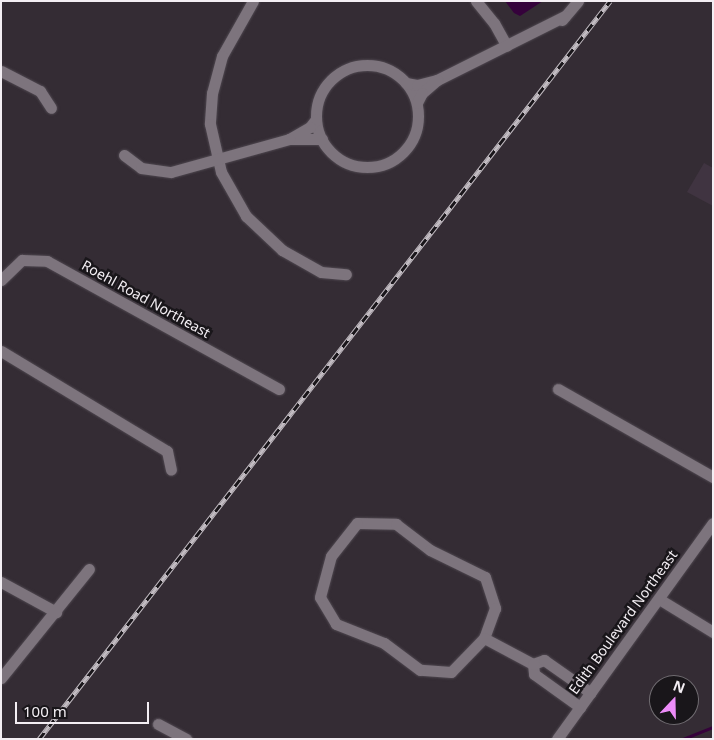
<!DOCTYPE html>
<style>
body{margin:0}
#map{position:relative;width:714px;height:740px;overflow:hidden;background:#342c34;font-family:"Noto Sans",sans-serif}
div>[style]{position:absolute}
.built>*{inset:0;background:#403441}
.water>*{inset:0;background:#35023b}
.stream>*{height:2.5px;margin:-1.25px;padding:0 1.25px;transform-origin:1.25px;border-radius:1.25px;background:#35023b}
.roads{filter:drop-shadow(0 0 1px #4f4850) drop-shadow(0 0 1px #4f4850)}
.minor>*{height:11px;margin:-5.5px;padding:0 5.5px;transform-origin:5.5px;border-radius:5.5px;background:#7d747d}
.minor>.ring{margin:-5.5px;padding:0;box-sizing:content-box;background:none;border:11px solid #7d747d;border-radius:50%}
.rail>*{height:4.5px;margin-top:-2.25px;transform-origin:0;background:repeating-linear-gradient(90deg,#19161a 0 8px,#c2bcc2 0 16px);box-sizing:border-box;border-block:1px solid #c2bcc2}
span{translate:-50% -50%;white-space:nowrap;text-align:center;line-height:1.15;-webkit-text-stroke:5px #19161a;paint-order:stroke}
.street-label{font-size:14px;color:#f3eef3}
.frame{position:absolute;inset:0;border:2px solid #f3eef3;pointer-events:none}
.north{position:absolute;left:649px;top:675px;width:50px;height:50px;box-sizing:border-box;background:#19161a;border:1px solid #706c71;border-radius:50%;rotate:21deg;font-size:14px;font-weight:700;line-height:20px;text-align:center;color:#f3eef3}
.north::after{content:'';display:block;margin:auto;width:18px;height:22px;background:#ed8cf9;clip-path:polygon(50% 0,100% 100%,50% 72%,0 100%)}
.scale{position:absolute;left:15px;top:702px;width:134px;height:22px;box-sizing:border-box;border:2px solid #f3eef3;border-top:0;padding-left:6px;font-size:15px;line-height:18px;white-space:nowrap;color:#f3eef3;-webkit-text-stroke:4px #19161a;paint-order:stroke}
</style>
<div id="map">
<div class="built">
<div style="clip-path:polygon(704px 163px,713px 168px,713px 206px,687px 192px)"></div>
</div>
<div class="water">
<div style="clip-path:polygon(505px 1px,543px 1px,520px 16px,514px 13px)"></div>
</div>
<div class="stream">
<div style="left:683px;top:739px;width:32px;rotate:-22deg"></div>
</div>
<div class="roads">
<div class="minor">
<div style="left:253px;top:1px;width:63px;rotate:119.4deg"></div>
<div style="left:222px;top:56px;width:38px;rotate:105deg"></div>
<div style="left:212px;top:93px;width:31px;rotate:94deg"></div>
<div style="left:210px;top:124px;width:49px;rotate:77.1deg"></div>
<div style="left:221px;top:172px;width:51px;rotate:60.4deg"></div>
<div style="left:246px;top:216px;width:50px;rotate:43.4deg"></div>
<div style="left:282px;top:250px;width:45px;rotate:29.4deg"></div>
<div style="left:321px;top:272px;width:25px;rotate:5deg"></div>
<div style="left:476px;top:1px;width:28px;rotate:51deg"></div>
<div style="left:494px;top:23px;width:26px;rotate:61deg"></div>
<div style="left:562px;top:20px;width:25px;rotate:-50deg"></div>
<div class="ring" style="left:316px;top:65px;width:91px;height:91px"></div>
<div style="left:1px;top:71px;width:44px;rotate:27.1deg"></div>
<div style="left:40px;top:91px;width:20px;rotate:57deg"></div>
<div style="left:437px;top:80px;width:143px;rotate:-26.6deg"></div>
<div style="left:406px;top:83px;width:11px;rotate:10deg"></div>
<div style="left:417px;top:85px;width:21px;rotate:-14deg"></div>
<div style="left:437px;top:80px;width:20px;rotate:139deg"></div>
<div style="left:422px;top:93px;width:11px;rotate:117deg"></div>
<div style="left:316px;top:119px;width:10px;rotate:127deg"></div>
<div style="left:310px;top:127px;width:24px;rotate:150deg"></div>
<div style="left:289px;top:139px;width:33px"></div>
<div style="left:124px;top:155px;width:21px;rotate:37deg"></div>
<div style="left:141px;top:168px;width:30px;rotate:8deg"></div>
<div style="left:171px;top:172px;width:123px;rotate:-15.6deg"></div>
<div style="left:1px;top:280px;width:29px;rotate:-44deg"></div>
<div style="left:22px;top:260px;width:25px;rotate:2deg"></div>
<div style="left:47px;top:261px;width:265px;rotate:28.9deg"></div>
<div style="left:1px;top:351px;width:194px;rotate:31.1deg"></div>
<div style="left:167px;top:451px;width:19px;rotate:78deg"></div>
<div style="left:558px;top:389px;width:178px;rotate:29.6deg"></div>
<div style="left:357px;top:523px;width:39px;rotate:1deg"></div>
<div style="left:396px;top:524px;width:43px;rotate:37.4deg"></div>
<div style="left:430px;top:550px;width:61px;rotate:26.1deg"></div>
<div style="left:485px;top:577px;width:33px;rotate:72deg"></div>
<div style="left:495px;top:608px;width:32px;rotate:110deg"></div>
<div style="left:484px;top:638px;width:47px;rotate:134.1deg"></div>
<div style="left:451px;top:672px;width:31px;rotate:-176deg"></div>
<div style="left:420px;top:670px;width:45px;rotate:-143.1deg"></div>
<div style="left:384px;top:643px;width:52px;rotate:-158.4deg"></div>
<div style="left:336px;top:624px;width:31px;rotate:-121deg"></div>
<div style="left:320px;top:597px;width:42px;rotate:-75deg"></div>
<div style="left:331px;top:556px;width:42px;rotate:-51.8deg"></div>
<div style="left:1px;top:582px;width:63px;rotate:28.6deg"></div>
<div style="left:659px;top:599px;width:63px;rotate:31.4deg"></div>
<div style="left:484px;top:638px;width:55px;rotate:28deg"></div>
<div style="left:533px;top:664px;width:12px;rotate:-20deg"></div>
<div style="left:544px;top:660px;width:57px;rotate:35.1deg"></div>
<div style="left:533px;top:664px;width:10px;rotate:84deg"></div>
<div style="left:534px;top:674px;width:57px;rotate:35.7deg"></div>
<div style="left:1px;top:678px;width:140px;rotate:-51.1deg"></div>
<div style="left:158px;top:724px;width:32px;rotate:28deg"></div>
<div style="left:557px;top:739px;width:266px;rotate:-54.2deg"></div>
</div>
</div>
<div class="rail">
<div style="left:39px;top:739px;width:933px;rotate:-52.27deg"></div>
</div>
<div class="street-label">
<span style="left:146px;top:299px;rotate:29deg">Roehl Road Northeast</span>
<span style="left:623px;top:622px;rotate:-54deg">Edith Boulevard Northeast</span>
</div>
<div class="frame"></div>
<div class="north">N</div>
<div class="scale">100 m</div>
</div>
